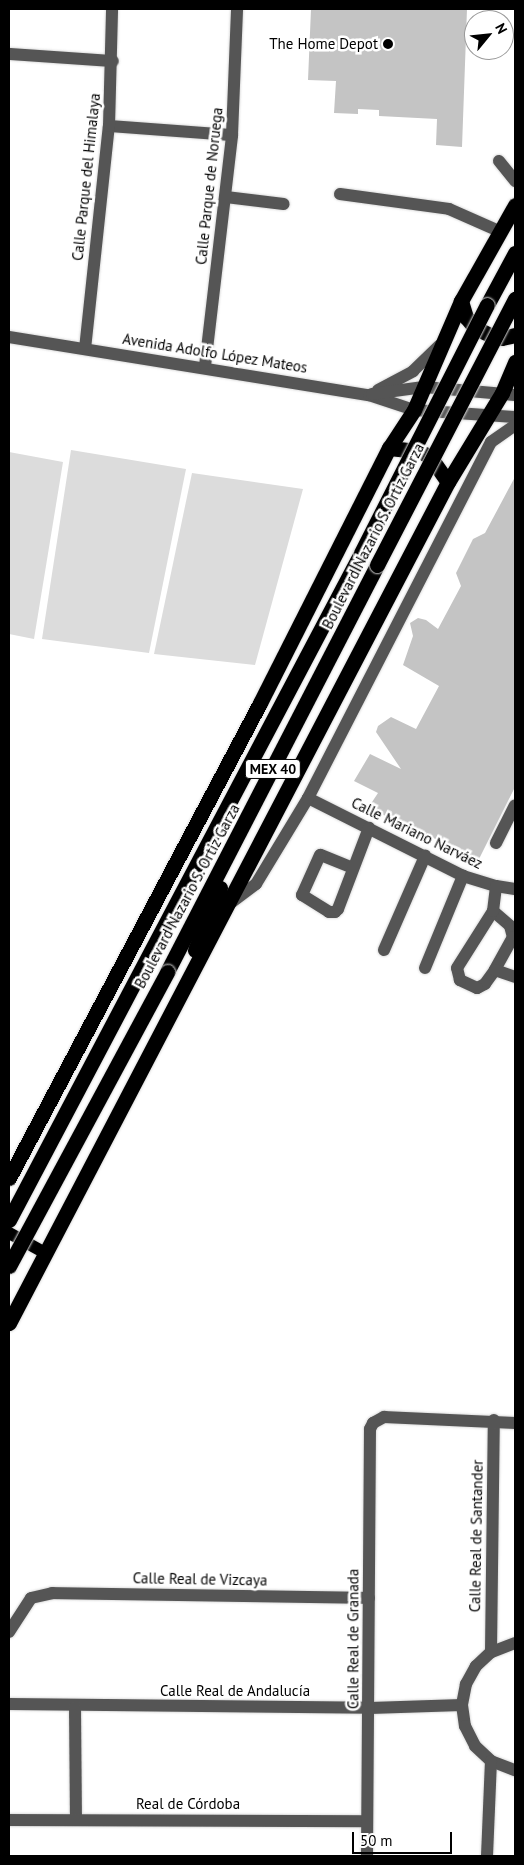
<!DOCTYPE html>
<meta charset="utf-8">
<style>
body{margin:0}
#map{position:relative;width:524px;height:1865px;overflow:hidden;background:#fff;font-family:"PT Sans",sans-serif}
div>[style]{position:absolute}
.green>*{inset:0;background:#dcdcdc}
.building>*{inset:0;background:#c4c4c4}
.roads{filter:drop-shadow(0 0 1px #dbdbdb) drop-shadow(0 0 1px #dbdbdb)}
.minor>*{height:12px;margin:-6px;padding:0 6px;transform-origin:6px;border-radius:6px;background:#555}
.major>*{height:12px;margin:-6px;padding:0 6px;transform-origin:6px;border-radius:6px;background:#000}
.highway>*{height:15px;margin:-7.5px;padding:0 7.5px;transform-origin:7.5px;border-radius:7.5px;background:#000}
.bridges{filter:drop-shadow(0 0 1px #dbdbdb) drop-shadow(0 0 1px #dbdbdb)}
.highway-bridge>*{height:15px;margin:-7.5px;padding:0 7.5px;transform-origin:7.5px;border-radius:7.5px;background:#000}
.dots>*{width:14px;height:14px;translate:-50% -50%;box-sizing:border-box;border:2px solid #fff;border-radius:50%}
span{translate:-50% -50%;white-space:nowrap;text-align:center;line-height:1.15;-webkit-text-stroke:5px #fff;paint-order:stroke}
.shield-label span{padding:1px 4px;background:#fff;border:1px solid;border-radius:4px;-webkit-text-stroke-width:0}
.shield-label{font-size:14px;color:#000;font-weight:700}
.poi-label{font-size:15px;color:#000}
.right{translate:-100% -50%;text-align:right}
.street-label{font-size:15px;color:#000}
.frame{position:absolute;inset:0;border:10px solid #000;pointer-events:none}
.north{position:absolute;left:464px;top:10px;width:50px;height:50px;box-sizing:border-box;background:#fff;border:1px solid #999;border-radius:50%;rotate:62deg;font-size:14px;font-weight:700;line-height:20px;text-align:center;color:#000}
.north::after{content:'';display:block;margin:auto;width:18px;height:22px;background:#000;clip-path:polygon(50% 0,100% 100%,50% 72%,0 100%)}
.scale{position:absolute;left:352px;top:1832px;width:100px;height:22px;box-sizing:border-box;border:2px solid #000;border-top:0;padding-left:6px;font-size:15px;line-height:18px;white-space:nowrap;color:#000;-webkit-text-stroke:4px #fff;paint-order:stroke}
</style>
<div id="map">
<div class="green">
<div style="clip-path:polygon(71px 450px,186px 469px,149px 653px,42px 639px)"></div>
<div style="clip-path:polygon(9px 452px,63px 462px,34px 639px,9px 634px)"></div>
<div style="clip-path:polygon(192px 473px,303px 489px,255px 665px,154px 654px)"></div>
</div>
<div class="building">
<div style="clip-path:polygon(311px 9px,467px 9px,462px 147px,436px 145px,437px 119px,379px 116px,379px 110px,358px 109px,358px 114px,334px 113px,336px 81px,308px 80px)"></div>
<div style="clip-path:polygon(515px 477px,515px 787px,479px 859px,368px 808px,378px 793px,354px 781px,370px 754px,401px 769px,376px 732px,378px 726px,391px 717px,416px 729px,439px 686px,403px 665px,413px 636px,410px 623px,418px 618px,426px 620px,438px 629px,461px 586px,456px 573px,473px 539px,485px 533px)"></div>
</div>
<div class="roads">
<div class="minor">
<div style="left:9px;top:54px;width:104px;rotate:3.9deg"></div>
<div style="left:109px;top:126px;width:123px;rotate:4.2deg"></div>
<div style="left:499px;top:161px;width:26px;rotate:51deg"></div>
<div style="left:340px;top:194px;width:110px;rotate:7.8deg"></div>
<div style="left:449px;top:209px;width:57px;rotate:23.9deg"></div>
<div style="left:226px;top:197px;width:58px;rotate:6.9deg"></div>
<div style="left:9px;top:337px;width:365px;rotate:9.2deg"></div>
<div style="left:369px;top:395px;width:47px;rotate:18.4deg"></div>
<div style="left:414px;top:410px;width:101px;rotate:4deg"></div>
<div style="left:85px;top:349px;width:224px;rotate:-83.9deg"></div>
<div style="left:109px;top:126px;width:117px;rotate:-88.5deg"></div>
<div style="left:205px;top:366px;width:233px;rotate:-83.3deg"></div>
<div style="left:232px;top:135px;width:126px;rotate:-87.7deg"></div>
<div style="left:378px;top:390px;width:40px;rotate:-28deg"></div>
<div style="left:413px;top:371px;width:37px;rotate:-44deg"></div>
<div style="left:372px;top:394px;width:52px;rotate:-7.7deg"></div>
<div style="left:424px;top:387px;width:91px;rotate:5deg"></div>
<div style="left:308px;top:798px;width:174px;rotate:26.7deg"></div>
<div style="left:463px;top:876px;width:34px;rotate:17deg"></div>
<div style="left:496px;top:886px;width:19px;rotate:9deg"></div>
<div style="left:496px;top:843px;width:42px;rotate:-63.4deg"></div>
<div style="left:353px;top:868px;width:35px;rotate:-158deg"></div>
<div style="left:320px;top:855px;width:44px;rotate:114.2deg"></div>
<div style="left:302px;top:895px;width:32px;rotate:32deg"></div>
<div style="left:329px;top:912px;width:6px"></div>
<div style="left:335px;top:912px;width:4px;rotate:-45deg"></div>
<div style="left:338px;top:909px;width:87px;rotate:-69.1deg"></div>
<div style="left:228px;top:905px;width:35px;rotate:-37deg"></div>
<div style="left:256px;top:884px;width:100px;rotate:-58.8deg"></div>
<div style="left:308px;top:798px;width:400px;rotate:-62.8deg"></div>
<div style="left:491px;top:442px;width:29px;rotate:-35deg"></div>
<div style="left:493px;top:911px;width:23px;rotate:41deg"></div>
<div style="left:510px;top:926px;width:11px;rotate:75deg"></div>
<div style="left:513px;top:937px;width:38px;rotate:119deg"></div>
<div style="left:495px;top:970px;width:17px;rotate:126deg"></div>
<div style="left:485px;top:984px;width:9px;rotate:153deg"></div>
<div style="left:477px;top:988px;width:19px;rotate:-155deg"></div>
<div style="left:460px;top:980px;width:12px;rotate:-104deg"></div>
<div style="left:457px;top:968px;width:67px;rotate:-57.7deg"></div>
<div style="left:493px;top:911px;width:25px;rotate:-83deg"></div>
<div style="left:384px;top:950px;width:103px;rotate:-66.4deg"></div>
<div style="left:425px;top:968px;width:100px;rotate:-67.6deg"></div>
<div style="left:495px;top:970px;width:21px;rotate:19deg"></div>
<div style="left:9px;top:1632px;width:40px;rotate:-57.1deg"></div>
<div style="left:31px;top:1598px;width:22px;rotate:-13deg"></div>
<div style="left:52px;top:1593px;width:317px;rotate:0.9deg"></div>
<div style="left:515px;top:1643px;width:26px;rotate:159deg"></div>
<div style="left:491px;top:1652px;width:21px;rotate:137deg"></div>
<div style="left:476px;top:1666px;width:21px;rotate:119deg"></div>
<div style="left:466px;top:1684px;width:21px;rotate:101deg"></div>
<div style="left:462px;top:1705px;width:21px;rotate:82deg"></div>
<div style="left:465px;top:1726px;width:22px;rotate:63deg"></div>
<div style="left:475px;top:1746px;width:22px;rotate:43deg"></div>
<div style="left:491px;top:1761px;width:26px;rotate:21deg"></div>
<div style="left:491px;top:1652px;width:232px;rotate:-89.3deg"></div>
<div style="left:9px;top:1704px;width:361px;rotate:0.6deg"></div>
<div style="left:370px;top:1708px;width:92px;rotate:-1.9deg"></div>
<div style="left:75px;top:1707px;width:113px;rotate:89.5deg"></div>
<div style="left:9px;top:1820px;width:358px;rotate:0.2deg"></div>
<div style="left:367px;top:1856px;width:427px;rotate:-89.6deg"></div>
<div style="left:370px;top:1429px;width:7px;rotate:-63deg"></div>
<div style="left:373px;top:1423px;width:13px;rotate:-29deg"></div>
<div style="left:384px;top:1417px;width:131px;rotate:2.6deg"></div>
<div style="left:487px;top:1856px;width:95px;rotate:-87.6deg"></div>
</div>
<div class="major">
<div style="left:9px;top:1233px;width:41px;rotate:29.1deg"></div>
</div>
<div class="highway">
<div style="left:461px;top:301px;width:17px;rotate:73deg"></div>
<div style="left:466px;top:317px;width:13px;rotate:51deg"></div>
<div style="left:474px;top:327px;width:18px;rotate:27deg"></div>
<div style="left:490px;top:335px;width:12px;rotate:14deg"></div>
<div style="left:502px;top:338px;width:13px;rotate:-13deg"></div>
<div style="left:487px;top:305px;width:59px;rotate:-61.7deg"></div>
<div style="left:389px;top:448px;width:31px;rotate:6deg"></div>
<div style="left:420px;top:451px;width:13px;rotate:32deg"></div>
<div style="left:431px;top:458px;width:29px;rotate:55deg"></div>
<div style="left:195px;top:950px;width:67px;rotate:-68deg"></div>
<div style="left:167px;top:972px;width:458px;rotate:-62.7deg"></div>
<div style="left:9px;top:1178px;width:537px;rotate:-62.15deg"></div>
<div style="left:260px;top:703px;width:286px;rotate:-63.2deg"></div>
<div style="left:389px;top:448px;width:45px;rotate:-56.7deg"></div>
<div style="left:414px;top:410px;width:119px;rotate:-66.7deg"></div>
<div style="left:461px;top:301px;width:110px;rotate:-60.6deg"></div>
<div style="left:9px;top:1220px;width:754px;rotate:-62.18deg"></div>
<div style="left:9px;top:1323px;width:949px;rotate:-62.44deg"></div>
<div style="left:448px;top:482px;width:104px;rotate:-58.8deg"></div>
<div style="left:502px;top:393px;width:34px;rotate:-67deg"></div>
</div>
</div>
<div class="bridges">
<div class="highway-bridge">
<div style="left:361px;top:553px;width:278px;rotate:-63.1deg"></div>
<div style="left:377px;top:565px;width:300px;rotate:-62.6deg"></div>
<div style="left:9px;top:1266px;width:334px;rotate:-61.7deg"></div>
</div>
</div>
<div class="dots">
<div style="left:388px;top:44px;background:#000"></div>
</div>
<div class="shield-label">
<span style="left:273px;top:769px">MEX 40</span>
</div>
<div class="poi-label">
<span class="right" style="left:378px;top:44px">The Home Depot</span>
</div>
<div class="street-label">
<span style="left:86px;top:177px;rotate:-84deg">Calle Parque del Himalaya</span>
<span style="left:209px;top:186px;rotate:-84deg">Calle Parque de Noruega</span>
<span style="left:215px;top:353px;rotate:9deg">Avenida Adolfo López Mateos</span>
<span style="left:373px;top:536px;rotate:-63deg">Boulevard Nazario S. Ortiz Garza</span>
<span style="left:417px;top:833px;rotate:26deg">Calle Mariano Narváez</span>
<span style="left:187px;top:896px;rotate:-62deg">Boulevard Nazario S. Ortiz Garza</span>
<span style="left:476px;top:1536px;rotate:-89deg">Calle Real de Santander</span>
<span style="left:200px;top:1579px;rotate:1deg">Calle Real de Vizcaya</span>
<span style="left:353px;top:1639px;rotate:-90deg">Calle Real de Granada</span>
<span style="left:235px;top:1691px">Calle Real de Andalucía</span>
<span style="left:188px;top:1804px">Real de Córdoba</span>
</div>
<div class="frame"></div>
<div class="north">N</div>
<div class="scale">50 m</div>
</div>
